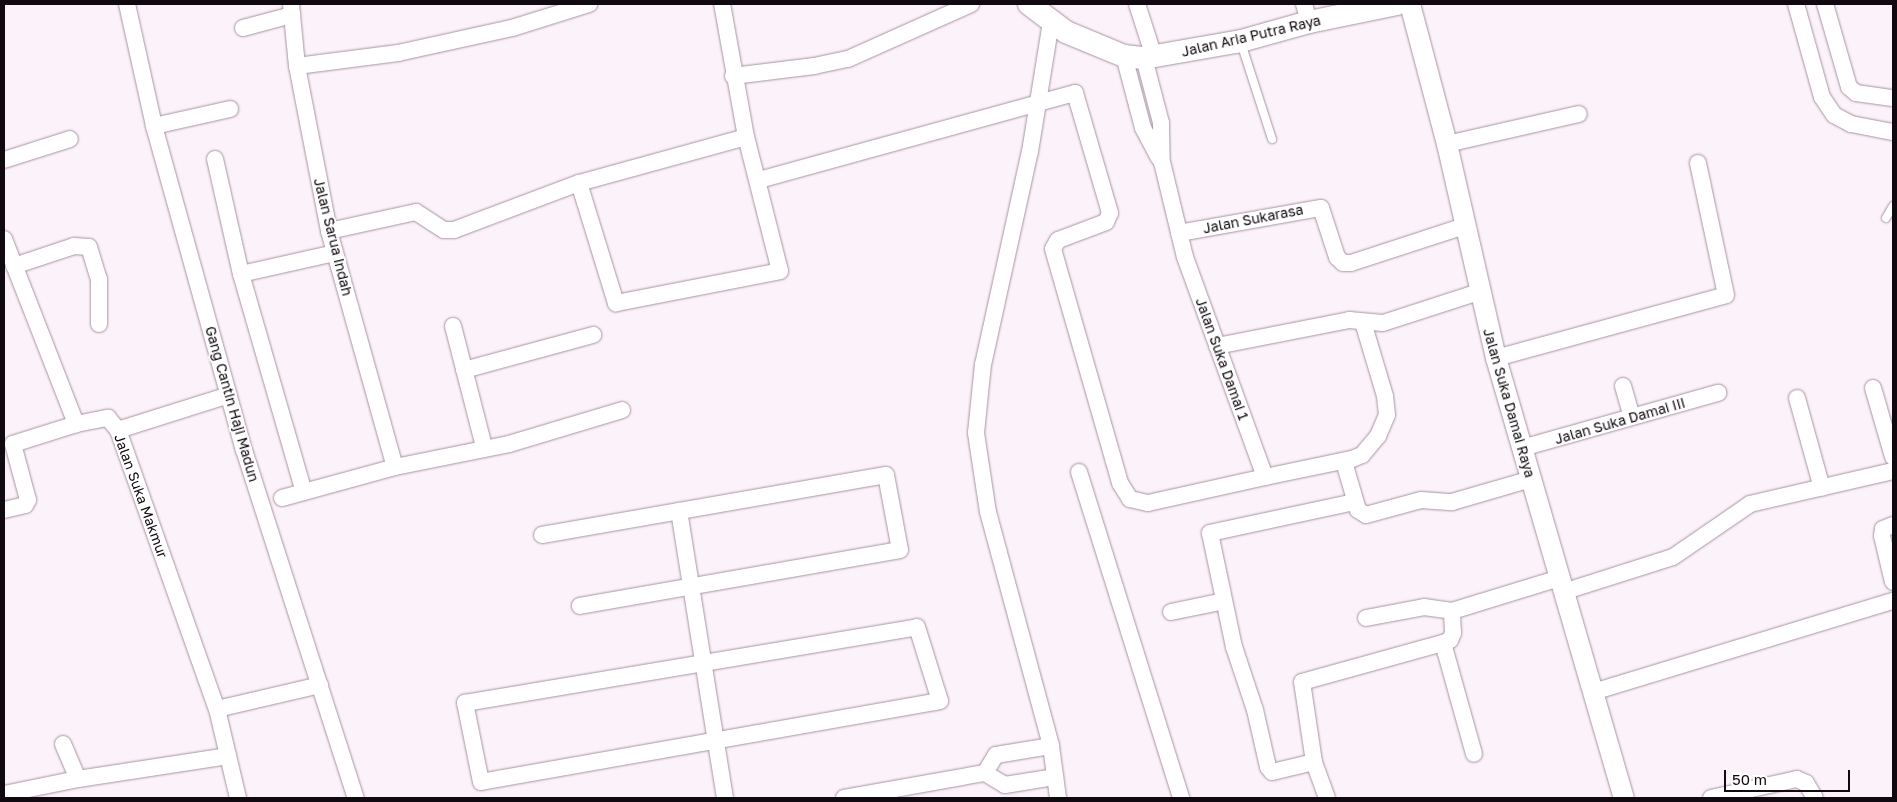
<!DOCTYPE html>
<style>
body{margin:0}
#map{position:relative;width:1897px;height:802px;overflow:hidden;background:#fcf2f9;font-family:"Golos Text",sans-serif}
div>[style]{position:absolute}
.roads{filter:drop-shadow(0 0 1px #a892a3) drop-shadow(0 0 1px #a892a3)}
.service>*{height:8px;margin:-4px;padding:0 4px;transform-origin:4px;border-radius:4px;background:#fff}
.minor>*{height:16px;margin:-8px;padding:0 8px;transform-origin:8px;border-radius:8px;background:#fff}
.tertiary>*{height:20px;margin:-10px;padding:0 10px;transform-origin:10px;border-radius:10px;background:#fff}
.secondary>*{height:22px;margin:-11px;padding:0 11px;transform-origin:11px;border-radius:11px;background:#fff}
span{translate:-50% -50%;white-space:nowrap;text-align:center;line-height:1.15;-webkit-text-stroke:4px #fff;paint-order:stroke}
.street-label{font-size:14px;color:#10090f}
.frame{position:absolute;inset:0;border:5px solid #10090f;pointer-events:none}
.scale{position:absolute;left:1724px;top:770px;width:126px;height:22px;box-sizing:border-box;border:2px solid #10090f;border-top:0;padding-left:6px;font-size:15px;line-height:18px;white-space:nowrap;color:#10090f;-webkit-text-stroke:4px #fff;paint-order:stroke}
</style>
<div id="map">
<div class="roads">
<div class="service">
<div style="left:1241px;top:43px;width:101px;rotate:72.1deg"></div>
<div style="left:1886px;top:218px;width:14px;rotate:-60deg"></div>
</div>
<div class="minor">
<div style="left:127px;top:4px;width:125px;rotate:77.5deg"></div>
<div style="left:154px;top:126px;width:336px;rotate:74.5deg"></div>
<div style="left:244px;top:450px;width:366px;rotate:72.2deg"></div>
<div style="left:291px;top:4px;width:62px;rotate:84.5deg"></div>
<div style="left:297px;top:66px;width:168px;rotate:79deg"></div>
<div style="left:329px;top:231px;width:245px;rotate:74.4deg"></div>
<div style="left:1137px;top:4px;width:56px;rotate:72.2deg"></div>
<div style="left:1304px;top:4px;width:19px;rotate:74deg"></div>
<div style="left:1796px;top:4px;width:97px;rotate:74.4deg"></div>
<div style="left:1822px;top:97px;width:22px;rotate:56deg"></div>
<div style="left:1834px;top:115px;width:19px;rotate:28deg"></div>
<div style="left:1851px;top:124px;width:43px;rotate:10.8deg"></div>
<div style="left:1825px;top:4px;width:86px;rotate:73.9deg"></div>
<div style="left:1849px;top:87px;width:9px;rotate:41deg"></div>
<div style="left:1856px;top:93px;width:37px;rotate:8deg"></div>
<div style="left:1051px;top:22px;width:131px;rotate:99.2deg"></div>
<div style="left:1030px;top:151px;width:218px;rotate:102.4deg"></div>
<div style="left:983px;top:364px;width:69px;rotate:95.8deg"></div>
<div style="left:976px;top:433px;width:80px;rotate:81.4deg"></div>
<div style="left:988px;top:512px;width:242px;rotate:74.9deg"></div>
<div style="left:1051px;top:746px;width:52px;rotate:82.3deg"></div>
<div style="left:243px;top:28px;width:51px;rotate:-14.9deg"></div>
<div style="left:1124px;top:56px;width:74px;rotate:75.2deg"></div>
<div style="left:1143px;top:128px;width:34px;rotate:62deg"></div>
<div style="left:1144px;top:58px;width:67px;rotate:75.3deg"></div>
<div style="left:1161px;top:123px;width:39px;rotate:89deg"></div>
<div style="left:1162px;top:162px;width:98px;rotate:76.4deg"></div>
<div style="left:1185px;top:257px;width:234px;rotate:70deg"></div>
<div style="left:1265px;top:477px;width:89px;rotate:-11.7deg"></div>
<div style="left:1352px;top:459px;width:11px;rotate:-22deg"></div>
<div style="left:1362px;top:455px;width:25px;rotate:-50deg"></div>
<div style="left:1378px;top:436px;width:23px;rotate:-67deg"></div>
<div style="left:1387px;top:415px;width:19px;rotate:-96deg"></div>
<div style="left:1385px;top:396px;width:77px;rotate:-106.6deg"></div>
<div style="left:297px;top:66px;width:102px;rotate:-7.3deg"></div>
<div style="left:398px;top:53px;width:117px;rotate:-12.4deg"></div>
<div style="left:512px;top:28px;width:81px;rotate:-17.3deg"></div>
<div style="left:733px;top:76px;width:82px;rotate:-7deg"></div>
<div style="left:814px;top:66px;width:35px;rotate:-12deg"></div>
<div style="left:848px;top:59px;width:135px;rotate:-24.1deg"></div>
<div style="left:154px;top:126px;width:78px;rotate:-12.6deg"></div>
<div style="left:1447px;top:144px;width:135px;rotate:-12.8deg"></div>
<div style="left:215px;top:159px;width:118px;rotate:77.3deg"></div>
<div style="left:241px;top:274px;width:227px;rotate:73.9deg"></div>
<div style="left:4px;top:160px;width:69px;rotate:-17.7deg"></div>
<div style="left:759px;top:180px;width:328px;rotate:-15.4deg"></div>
<div style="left:1075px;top:93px;width:125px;rotate:73.7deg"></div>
<div style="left:1110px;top:213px;width:10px;rotate:114deg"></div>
<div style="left:1106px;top:222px;width:51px;rotate:159.4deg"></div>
<div style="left:1058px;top:240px;width:10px;rotate:119deg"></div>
<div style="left:1053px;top:249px;width:243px;rotate:74deg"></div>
<div style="left:1120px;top:483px;width:19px;rotate:58deg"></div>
<div style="left:1130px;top:499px;width:18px;rotate:13deg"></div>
<div style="left:1148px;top:503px;width:120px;rotate:-12.5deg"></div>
<div style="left:579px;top:183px;width:126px;rotate:72.9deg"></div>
<div style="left:616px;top:303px;width:167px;rotate:-11deg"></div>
<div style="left:780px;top:271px;width:138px;rotate:-104.2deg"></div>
<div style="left:746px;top:137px;width:135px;rotate:-100.2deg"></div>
<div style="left:329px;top:231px;width:89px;rotate:-12.3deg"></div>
<div style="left:416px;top:212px;width:33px;rotate:33deg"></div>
<div style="left:444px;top:230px;width:10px"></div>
<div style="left:454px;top:230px;width:134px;rotate:-20.6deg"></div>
<div style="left:579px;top:183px;width:173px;rotate:-15.4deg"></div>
<div style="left:1179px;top:233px;width:144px;rotate:-10deg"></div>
<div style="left:1321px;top:208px;width:52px;rotate:71.9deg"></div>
<div style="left:1337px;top:257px;width:8px;rotate:45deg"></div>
<div style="left:1343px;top:263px;width:8px"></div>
<div style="left:1351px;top:263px;width:119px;rotate:-18.1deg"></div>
<div style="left:4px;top:239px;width:199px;rotate:68.7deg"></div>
<div style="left:76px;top:424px;width:33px;rotate:-11deg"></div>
<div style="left:108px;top:418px;width:16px;rotate:50deg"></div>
<div style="left:118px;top:430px;width:296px;rotate:70.5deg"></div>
<div style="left:217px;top:709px;width:91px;rotate:76.7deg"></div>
<div style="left:14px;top:266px;width:63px;rotate:-18.4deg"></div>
<div style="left:74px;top:246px;width:15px;rotate:4deg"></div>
<div style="left:89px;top:247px;width:34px;rotate:73deg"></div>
<div style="left:99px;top:279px;width:45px;rotate:90deg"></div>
<div style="left:241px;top:274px;width:96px;rotate:-12.6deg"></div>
<div style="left:453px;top:326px;width:125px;rotate:75.6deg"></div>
<div style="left:1217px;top:346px;width:135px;rotate:-11.1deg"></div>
<div style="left:1349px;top:320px;width:34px;rotate:5deg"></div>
<div style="left:1383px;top:323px;width:101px;rotate:-17.9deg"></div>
<div style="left:1496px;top:358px;width:238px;rotate:-15.3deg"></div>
<div style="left:1726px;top:295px;width:135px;rotate:-102deg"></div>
<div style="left:464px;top:370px;width:134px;rotate:-15.2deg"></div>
<div style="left:1623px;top:386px;width:32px;rotate:74deg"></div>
<div style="left:1873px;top:388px;width:72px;rotate:73.8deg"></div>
<div style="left:1797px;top:398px;width:93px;rotate:74.5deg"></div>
<div style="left:118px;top:430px;width:116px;rotate:-17.5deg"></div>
<div style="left:1522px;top:448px;width:204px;rotate:-15.7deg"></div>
<div style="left:1344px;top:462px;width:50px;rotate:73.7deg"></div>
<div style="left:1358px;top:510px;width:9px;rotate:32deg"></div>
<div style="left:1366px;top:515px;width:57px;rotate:-15.3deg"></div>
<div style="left:1421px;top:500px;width:31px;rotate:4deg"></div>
<div style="left:1452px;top:502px;width:82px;rotate:-16.2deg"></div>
<div style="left:1079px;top:472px;width:342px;rotate:72.6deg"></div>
<div style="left:282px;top:498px;width:117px;rotate:-15.3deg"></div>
<div style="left:395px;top:467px;width:116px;rotate:-11.4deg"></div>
<div style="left:509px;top:444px;width:118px;rotate:-16.7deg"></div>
<div style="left:4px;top:510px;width:22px;rotate:-13deg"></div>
<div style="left:25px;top:505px;width:6px;rotate:-59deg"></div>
<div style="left:28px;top:500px;width:58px;rotate:-105deg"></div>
<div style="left:13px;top:444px;width:66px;rotate:-17.6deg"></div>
<div style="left:679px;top:511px;width:291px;rotate:80.9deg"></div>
<div style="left:1893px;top:525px;width:11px;rotate:158deg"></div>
<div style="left:1883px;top:529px;width:7px;rotate:98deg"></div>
<div style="left:1882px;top:536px;width:47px;rotate:76.6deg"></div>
<div style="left:542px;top:535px;width:349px;rotate:-9.9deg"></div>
<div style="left:886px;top:475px;width:76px;rotate:79.4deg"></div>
<div style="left:900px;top:550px;width:325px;rotate:170.1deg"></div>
<div style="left:1563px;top:592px;width:115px;rotate:-17.7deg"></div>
<div style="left:1673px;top:557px;width:93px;rotate:-34.5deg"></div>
<div style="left:1750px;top:504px;width:147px;rotate:-13deg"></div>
<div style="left:1171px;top:612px;width:54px;rotate:-11.7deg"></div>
<div style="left:1366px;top:618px;width:59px;rotate:-10.7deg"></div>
<div style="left:1424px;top:607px;width:28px;rotate:8deg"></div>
<div style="left:1452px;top:611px;width:112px;rotate:-17.1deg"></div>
<div style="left:917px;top:627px;width:77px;rotate:72.7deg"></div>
<div style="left:940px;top:701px;width:466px;rotate:170deg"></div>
<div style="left:481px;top:782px;width:81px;rotate:-101.4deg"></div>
<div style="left:465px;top:703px;width:458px;rotate:-9.5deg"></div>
<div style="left:1443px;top:643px;width:115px;rotate:74.4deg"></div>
<div style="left:1593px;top:692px;width:313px;rotate:-16.9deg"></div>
<div style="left:217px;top:709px;width:106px;rotate:-13.1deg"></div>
<div style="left:63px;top:744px;width:38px;rotate:67deg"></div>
<div style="left:78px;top:779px;width:152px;rotate:-8.7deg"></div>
<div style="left:1314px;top:762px;width:43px;rotate:166.6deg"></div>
<div style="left:1272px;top:772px;width:6px;rotate:-129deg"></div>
<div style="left:1268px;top:767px;width:58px;rotate:-102.8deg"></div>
<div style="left:1255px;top:710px;width:66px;rotate:-108.4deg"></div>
<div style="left:1234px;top:647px;width:116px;rotate:-101.9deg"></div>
<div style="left:1210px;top:533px;width:148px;rotate:-12.1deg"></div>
<div style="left:985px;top:773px;width:21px;rotate:-59deg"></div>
<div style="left:996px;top:755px;width:56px;rotate:-9.3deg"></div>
<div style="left:4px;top:794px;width:76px;rotate:-11.5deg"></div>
<div style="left:844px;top:798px;width:143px;rotate:-10.1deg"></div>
<div style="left:985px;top:773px;width:23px;rotate:31deg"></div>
<div style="left:1005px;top:785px;width:51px;rotate:-9.1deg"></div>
<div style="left:1327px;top:798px;width:38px;rotate:-110deg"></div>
<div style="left:1314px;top:762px;width:81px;rotate:-98.5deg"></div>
<div style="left:1302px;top:682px;width:146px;rotate:-15.5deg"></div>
<div style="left:1443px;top:643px;width:8px;rotate:-23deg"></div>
<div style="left:1450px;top:640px;width:8px;rotate:-67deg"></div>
<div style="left:1453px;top:633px;width:22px;rotate:-93deg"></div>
<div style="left:1711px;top:798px;width:88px;rotate:-12.5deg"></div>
<div style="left:1797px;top:779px;width:10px;rotate:24deg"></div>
<div style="left:1806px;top:783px;width:17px;rotate:59deg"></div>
</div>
<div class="tertiary">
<div style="left:1410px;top:4px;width:145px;rotate:75.2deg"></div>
<div style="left:1447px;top:144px;width:220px;rotate:77.1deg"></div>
<div style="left:1496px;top:358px;width:458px;rotate:73.8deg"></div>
</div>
<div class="secondary">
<div style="left:1029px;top:4px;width:46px;rotate:37.1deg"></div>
<div style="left:1066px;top:32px;width:63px;rotate:22.5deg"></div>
<div style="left:1124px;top:56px;width:20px;rotate:6deg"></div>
<div style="left:1144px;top:58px;width:98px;rotate:-9.9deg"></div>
<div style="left:1241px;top:41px;width:71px;rotate:-15.6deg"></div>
<div style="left:1309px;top:22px;width:90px;rotate:-11.6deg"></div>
</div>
</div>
<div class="street-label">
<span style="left:1251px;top:36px;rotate:-13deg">Jalan Aria Putra Raya</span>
<span style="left:1253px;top:219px;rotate:-11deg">Jalan Sukarasa</span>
<span style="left:333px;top:237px;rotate:76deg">Jalan Sarua Indah</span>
<span style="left:1222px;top:359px;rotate:70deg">Jalan Suka Damai 1</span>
<span style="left:1509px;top:403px;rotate:74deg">Jalan Suka Damai Raya</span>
<span style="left:232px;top:404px;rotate:74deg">Gang Cantin Haji Madun</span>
<span style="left:1620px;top:421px;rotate:-16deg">Jalan Suka Damai III</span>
<span style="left:141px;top:496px;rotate:70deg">Jalan Suka Makmur</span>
</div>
<div class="frame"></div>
<div class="scale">50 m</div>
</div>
